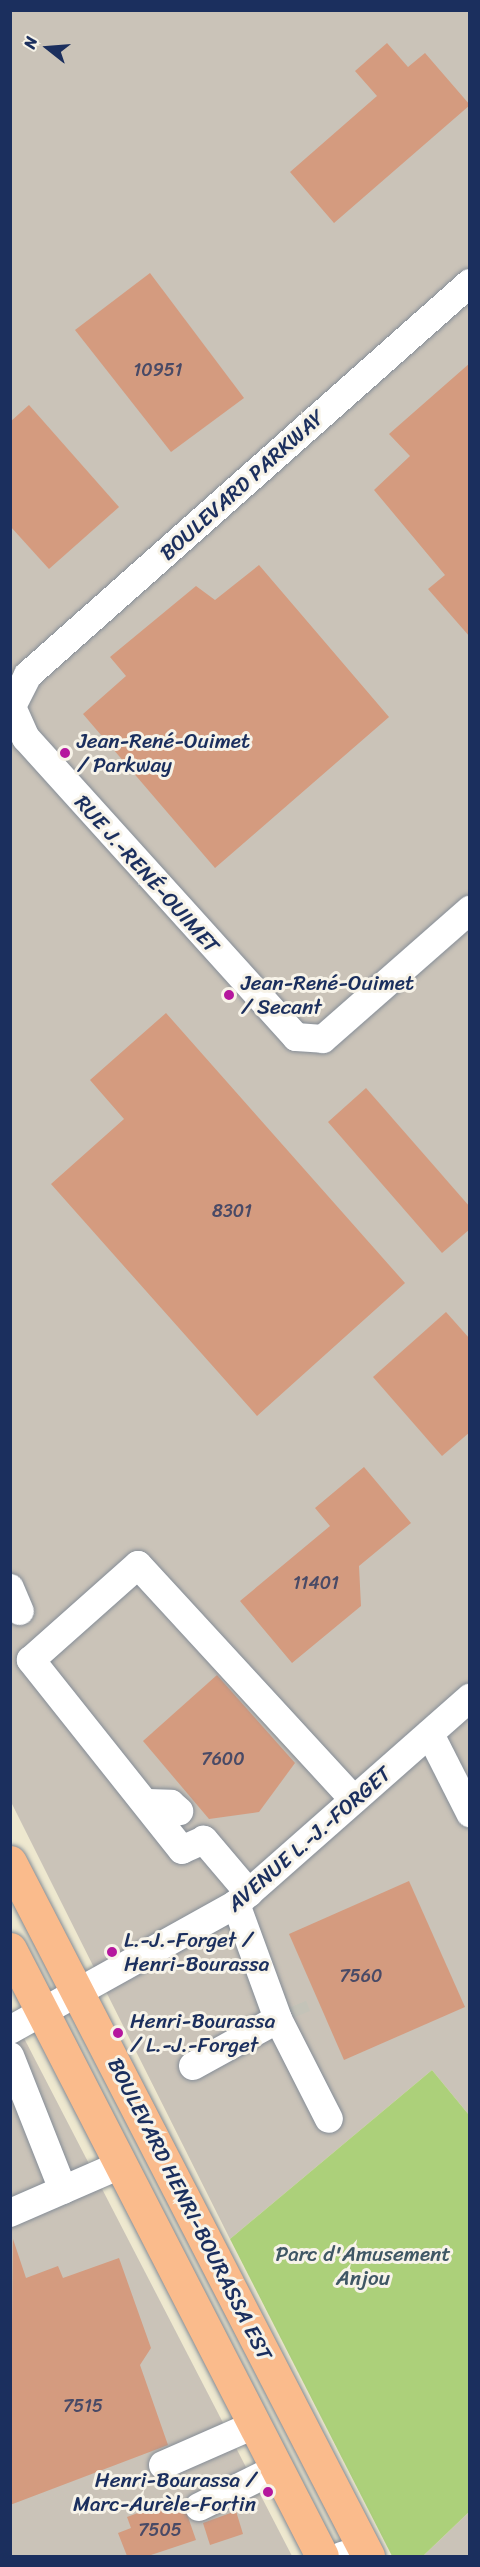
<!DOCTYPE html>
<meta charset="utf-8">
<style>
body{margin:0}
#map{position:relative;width:480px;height:2567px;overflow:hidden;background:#eee8cf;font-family:Sriracha,sans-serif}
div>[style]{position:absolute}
.industrial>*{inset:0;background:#cac3b8}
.green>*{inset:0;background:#acd07a}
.building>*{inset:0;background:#d49b7f}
.minor-tunnel>*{height:28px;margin-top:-14px;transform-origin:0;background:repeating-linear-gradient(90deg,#c4c3b8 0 28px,transparent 0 42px)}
.roads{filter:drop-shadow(0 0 2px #848c96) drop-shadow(0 0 2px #848c96)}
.minor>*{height:28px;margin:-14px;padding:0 14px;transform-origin:14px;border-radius:14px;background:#fff}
.major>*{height:33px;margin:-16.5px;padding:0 16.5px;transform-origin:16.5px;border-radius:16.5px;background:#fabb8c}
.dots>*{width:16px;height:16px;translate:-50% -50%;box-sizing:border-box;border:3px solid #f7f3e8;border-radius:50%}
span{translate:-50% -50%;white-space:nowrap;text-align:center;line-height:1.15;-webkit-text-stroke:6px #f7f3e8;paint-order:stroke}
.number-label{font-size:18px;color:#494a66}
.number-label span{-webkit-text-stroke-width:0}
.street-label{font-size:21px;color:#1b2f5e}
.poi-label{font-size:21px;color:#1b2f5e}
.left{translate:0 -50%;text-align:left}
.right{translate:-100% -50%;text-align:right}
.park-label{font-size:21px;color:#3f5765}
.frame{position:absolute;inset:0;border:12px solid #1b2f5e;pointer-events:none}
.north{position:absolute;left:18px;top:18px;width:60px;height:60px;-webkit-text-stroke:4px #f7f3e8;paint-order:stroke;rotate:287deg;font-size:16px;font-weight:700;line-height:24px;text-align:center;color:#1b2f5e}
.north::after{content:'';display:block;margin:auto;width:21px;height:27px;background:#1b2f5e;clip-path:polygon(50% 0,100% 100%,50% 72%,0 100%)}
</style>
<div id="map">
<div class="industrial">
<div style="clip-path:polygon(11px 11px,469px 11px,469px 2115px,432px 2070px,230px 2239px,11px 1802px)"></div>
<div style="clip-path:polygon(11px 2013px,292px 2556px,11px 2556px)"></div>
<div style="clip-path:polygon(469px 2512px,469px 2556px,423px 2556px)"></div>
</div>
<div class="green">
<div style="clip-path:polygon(432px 2070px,469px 2115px,469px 2512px,423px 2556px,392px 2556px,230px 2239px)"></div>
</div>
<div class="building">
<div style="clip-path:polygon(387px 43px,408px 67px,425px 53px,470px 105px,334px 223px,290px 172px,377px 96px,355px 71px)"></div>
<div style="clip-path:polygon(150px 273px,244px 398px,171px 452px,75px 330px)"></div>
<div style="clip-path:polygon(470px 363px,470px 637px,428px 589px,445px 575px,374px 490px,410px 456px,389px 434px)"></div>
<div style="clip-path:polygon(29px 405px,119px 507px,49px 569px,10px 526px,10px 422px)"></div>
<div style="clip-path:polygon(259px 565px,389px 717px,215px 868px,83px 714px,126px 676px,110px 657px,196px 586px,215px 600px)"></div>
<div style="clip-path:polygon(166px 1013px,405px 1283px,257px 1416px,51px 1184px,124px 1119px,90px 1080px)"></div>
<div style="clip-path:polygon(366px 1088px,470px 1207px,470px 1229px,442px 1253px,328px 1122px)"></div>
<div style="clip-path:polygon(446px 1312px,470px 1339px,470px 1432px,442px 1456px,373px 1377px)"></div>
<div style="clip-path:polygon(364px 1467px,411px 1523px,359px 1566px,361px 1606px,292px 1663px,240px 1601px,330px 1526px,315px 1508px)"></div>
<div style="clip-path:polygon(217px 1675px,295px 1763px,259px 1812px,209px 1819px,143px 1741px)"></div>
<div style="clip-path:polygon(409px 1881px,465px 2007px,344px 2060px,289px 1934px)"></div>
<div style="clip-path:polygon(13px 2239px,26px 2278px,58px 2266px,63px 2278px,119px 2258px,151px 2348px,140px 2365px,168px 2445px,10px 2505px)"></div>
<div style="clip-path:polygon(181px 2497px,196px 2540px,148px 2556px,127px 2556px,118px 2533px,131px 2528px,127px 2517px)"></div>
<div style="clip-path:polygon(236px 2511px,243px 2534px,210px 2545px,203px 2523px)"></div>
</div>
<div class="minor-tunnel">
<div style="left:293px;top:2006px;width:11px;rotate:68deg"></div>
</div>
<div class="roads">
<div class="minor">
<div style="left:470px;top:283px;width:591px;rotate:138.43deg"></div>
<div style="left:28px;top:675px;width:36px;rotate:117deg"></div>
<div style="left:12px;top:707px;width:34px;rotate:66deg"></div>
<div style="left:26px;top:738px;width:403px;rotate:47.9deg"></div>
<div style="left:296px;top:1037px;width:27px;rotate:4deg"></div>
<div style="left:323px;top:1039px;width:196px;rotate:-41.3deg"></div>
<div style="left:10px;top:1588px;width:25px;rotate:67deg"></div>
<div style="left:430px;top:1734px;width:89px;rotate:63.1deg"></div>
<div style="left:148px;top:1803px;width:23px;rotate:2deg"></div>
<div style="left:171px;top:1804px;width:11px;rotate:41deg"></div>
<div style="left:249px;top:1893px;width:70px;rotate:-130.3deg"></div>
<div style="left:204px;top:1840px;width:24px;rotate:156deg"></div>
<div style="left:182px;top:1850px;width:243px;rotate:-128.5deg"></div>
<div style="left:31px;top:1660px;width:143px;rotate:-41.6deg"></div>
<div style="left:138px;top:1565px;width:319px;rotate:47.4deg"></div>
<div style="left:236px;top:1904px;width:122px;rotate:69.9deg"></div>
<div style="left:278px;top:2019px;width:112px;rotate:63deg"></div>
<div style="left:10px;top:2030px;width:259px;rotate:-29.1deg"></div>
<div style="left:236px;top:1904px;width:312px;rotate:-41.4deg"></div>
<div style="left:10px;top:2056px;width:144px;rotate:68.4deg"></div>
<div style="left:193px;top:2066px;width:97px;rotate:-28.9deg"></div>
<div style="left:10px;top:2213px;width:118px;rotate:-23.5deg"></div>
<div style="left:163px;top:2465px;width:97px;rotate:-23.7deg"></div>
<div style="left:199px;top:2507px;width:86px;rotate:-26.3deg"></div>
<div style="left:342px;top:2556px;width:24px;rotate:-17deg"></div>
</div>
<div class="major">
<div style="left:10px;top:1862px;width:781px;rotate:62.71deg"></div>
<div style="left:10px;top:1949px;width:682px;rotate:62.8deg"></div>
</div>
</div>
<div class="dots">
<div style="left:65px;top:753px;background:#b5179e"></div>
<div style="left:229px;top:995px;background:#b5179e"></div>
<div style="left:112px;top:1952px;background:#b5179e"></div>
<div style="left:118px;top:2033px;background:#b5179e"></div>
<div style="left:268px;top:2492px;background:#b5179e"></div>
</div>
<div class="number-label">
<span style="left:158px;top:370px">10951</span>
<span style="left:232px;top:1211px">8301</span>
<span style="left:316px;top:1583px">11401</span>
<span style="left:223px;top:1759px">7600</span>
<span style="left:361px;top:1976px">7560</span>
<span style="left:83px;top:2406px">7515</span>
<span style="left:160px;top:2530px">7505</span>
</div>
<div class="street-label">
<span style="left:242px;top:485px;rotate:-42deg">BOULEVARD PARKWAY</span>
<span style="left:147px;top:874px;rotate:48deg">RUE J.-RENÉ-OUIMET</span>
<span style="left:309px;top:1839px;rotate:-41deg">AVENUE L.-J.-FORGET</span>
<span style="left:190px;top:2209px;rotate:63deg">BOULEVARD HENRI-BOURASSA EST</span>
</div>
<div class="poi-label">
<span class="left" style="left:77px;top:753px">Jean-René-Ouimet<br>/ Parkway</span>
<span class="left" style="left:241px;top:995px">Jean-René-Ouimet<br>/ Secant</span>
<span class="left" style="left:124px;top:1952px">L.-J.-Forget /<br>Henri-Bourassa</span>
<span class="left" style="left:130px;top:2033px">Henri-Bourassa<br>/ L.-J.-Forget</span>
<span class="right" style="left:256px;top:2492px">Henri-Bourassa /<br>Marc-Aurèle-Fortin</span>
</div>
<div class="park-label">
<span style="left:363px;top:2266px">Parc d'Amusement<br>Anjou</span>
</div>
<div class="frame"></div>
<div class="north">N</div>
</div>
